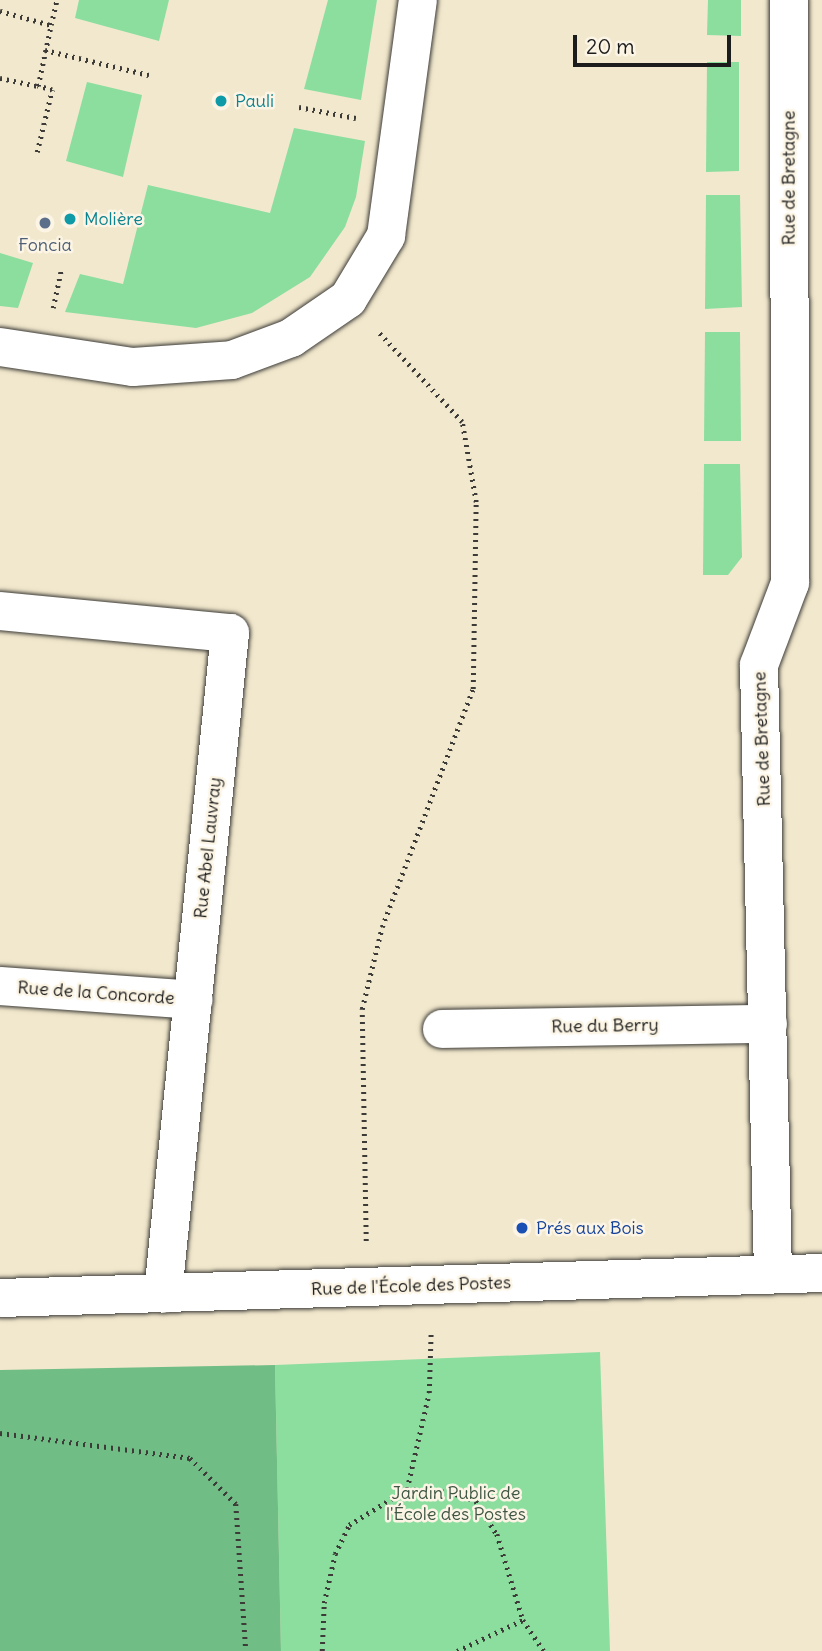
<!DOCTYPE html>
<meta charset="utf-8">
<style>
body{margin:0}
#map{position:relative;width:822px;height:1651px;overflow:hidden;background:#f2e8cd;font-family:Delius,sans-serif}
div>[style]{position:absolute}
.green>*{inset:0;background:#8cde9f}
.forest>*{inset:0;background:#71bd86}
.path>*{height:4.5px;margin-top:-2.25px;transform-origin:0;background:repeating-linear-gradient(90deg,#3c3b37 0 2px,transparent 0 7px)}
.roads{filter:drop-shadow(0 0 2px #3c3b37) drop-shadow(0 0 2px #3c3b37)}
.street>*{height:38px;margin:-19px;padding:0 19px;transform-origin:19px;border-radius:19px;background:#fff}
.secondary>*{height:38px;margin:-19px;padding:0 19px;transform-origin:19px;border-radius:19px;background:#fff}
.dots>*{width:19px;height:19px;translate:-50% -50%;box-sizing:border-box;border:4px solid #fcf5e5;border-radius:50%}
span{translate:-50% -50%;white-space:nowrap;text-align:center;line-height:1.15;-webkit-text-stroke:5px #fcf5e5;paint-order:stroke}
.culture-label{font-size:18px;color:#0d838f}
.left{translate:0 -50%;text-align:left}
.street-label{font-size:18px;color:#1c1c1c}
.service-label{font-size:18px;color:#4e5e75}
.transit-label{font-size:18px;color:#164399}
.park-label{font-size:18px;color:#3e5643}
.scale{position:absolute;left:573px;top:35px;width:158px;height:32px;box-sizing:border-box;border:4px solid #1c1c1c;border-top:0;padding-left:9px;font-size:21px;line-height:24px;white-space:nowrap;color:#1c1c1c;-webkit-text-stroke:5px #fcf5e5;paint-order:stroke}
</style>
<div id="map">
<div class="green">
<div style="clip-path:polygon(79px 0,169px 0,159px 41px,75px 18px)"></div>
<div style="clip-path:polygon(328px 0,377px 0,361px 100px,304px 89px)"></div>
<div style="clip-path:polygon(708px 0,741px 0,741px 36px,707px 35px)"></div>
<div style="clip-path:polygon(707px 62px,739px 62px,739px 171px,706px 172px)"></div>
<div style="clip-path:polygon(87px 82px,142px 95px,123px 177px,66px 161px)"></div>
<div style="clip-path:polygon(294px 128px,365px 141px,356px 197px,345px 227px,310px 277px,252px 313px,196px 328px,65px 312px,80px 274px,123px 284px,148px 185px,270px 213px)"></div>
<div style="clip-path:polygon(706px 195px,740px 195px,742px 307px,705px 309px)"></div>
<div style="clip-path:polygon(0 253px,33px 263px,18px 308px,0 306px)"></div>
<div style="clip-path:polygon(705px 332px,740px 332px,741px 441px,704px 441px)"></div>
<div style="clip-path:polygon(704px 464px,740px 464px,742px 557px,728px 575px,703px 575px)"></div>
<div style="clip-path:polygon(600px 1352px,610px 1651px,281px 1651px,275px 1365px)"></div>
</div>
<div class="forest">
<div style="clip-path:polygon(275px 1365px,281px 1651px,0 1651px,0 1370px)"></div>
</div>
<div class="path">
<div style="left:0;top:11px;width:53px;rotate:15.4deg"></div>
<div style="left:51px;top:25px;width:26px;rotate:-77deg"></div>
<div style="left:45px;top:50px;width:107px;rotate:13.5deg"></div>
<div style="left:0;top:78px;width:39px;rotate:12deg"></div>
<div style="left:38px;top:86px;width:62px;rotate:-78deg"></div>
<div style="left:299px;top:107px;width:58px;rotate:10.9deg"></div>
<div style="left:37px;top:152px;width:64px;rotate:-76.4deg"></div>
<div style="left:52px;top:90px;width:15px;rotate:-164deg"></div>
<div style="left:53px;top:308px;width:40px;rotate:-78deg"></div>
<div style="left:366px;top:1241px;width:232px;rotate:-91deg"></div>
<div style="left:362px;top:1009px;width:84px;rotate:-76.3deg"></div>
<div style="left:382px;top:927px;width:255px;rotate:-69.1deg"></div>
<div style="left:473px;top:689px;width:187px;rotate:-89.1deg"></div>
<div style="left:476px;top:502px;width:81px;rotate:-99.9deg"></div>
<div style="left:462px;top:422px;width:122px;rotate:-133deg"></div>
<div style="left:0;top:1433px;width:192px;rotate:7.5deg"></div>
<div style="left:190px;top:1458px;width:65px;rotate:45deg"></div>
<div style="left:236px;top:1504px;width:147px;rotate:86.1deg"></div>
<div style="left:407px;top:1489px;width:42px;rotate:4.1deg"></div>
<div style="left:449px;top:1492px;width:28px;rotate:18deg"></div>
<div style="left:476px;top:1501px;width:39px;rotate:58deg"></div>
<div style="left:497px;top:1534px;width:90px;rotate:73.2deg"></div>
<div style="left:322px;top:1651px;width:48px;rotate:-87.6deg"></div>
<div style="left:324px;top:1603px;width:50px;rotate:-77.3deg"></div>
<div style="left:335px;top:1554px;width:32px;rotate:-64deg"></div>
<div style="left:349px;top:1525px;width:68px;rotate:-31.8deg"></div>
<div style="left:407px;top:1489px;width:98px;rotate:-77.1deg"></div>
<div style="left:429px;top:1393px;width:62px;rotate:-88.2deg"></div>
<div style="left:457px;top:1651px;width:73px;rotate:-25.2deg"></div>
<div style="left:523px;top:1620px;width:37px;rotate:56deg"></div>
</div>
<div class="roads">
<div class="street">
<div style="left:0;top:347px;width:134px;rotate:8.6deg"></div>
<div style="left:133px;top:367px;width:99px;rotate:-4deg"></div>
<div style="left:232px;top:360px;width:63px;rotate:-20.4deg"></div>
<div style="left:291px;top:338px;width:69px;rotate:-34.4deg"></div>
<div style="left:348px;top:299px;width:74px;rotate:-58.9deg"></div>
<div style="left:386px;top:236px;width:238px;rotate:-82.3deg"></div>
<div style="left:0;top:611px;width:231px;rotate:5.5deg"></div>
<div style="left:230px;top:633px;width:664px;rotate:95.79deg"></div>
<div style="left:0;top:986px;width:194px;rotate:4.1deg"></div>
<div style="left:442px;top:1029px;width:326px;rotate:-0.9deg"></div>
<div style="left:773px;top:1274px;width:609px;rotate:-91.32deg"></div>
<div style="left:759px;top:665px;width:88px;rotate:-69.3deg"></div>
<div style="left:790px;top:583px;width:583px;rotate:-90.1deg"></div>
</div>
<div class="secondary">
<div style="left:0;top:1298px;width:822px;rotate:-1.74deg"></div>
</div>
</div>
<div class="dots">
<div style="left:221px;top:101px;background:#0f9aa8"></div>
<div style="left:70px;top:219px;background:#0f9aa8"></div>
<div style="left:45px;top:223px;background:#5c6f8a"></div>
<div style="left:522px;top:1228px;background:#1a4fb4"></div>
</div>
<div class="culture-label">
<span class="left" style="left:235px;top:101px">Pauli</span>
<span class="left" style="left:84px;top:219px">Molière</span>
</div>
<div class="street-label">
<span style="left:789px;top:178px;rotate:-90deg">Rue de Bretagne</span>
<span style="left:762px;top:739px;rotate:-92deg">Rue de Bretagne</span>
<span style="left:208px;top:848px;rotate:-84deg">Rue Abel Lauvray</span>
<span style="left:96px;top:993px;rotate:4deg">Rue de la Concorde</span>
<span style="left:605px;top:1026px;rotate:-1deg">Rue du Berry</span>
<span style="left:411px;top:1286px;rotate:-2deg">Rue de l'École des Postes</span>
</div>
<div class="service-label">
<span style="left:45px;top:245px">Foncia</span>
</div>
<div class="transit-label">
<span class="left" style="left:536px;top:1228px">Prés aux Bois</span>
</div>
<div class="park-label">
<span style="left:456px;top:1504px">Jardin Public de<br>l'École des Postes</span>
</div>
<div class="scale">20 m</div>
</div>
